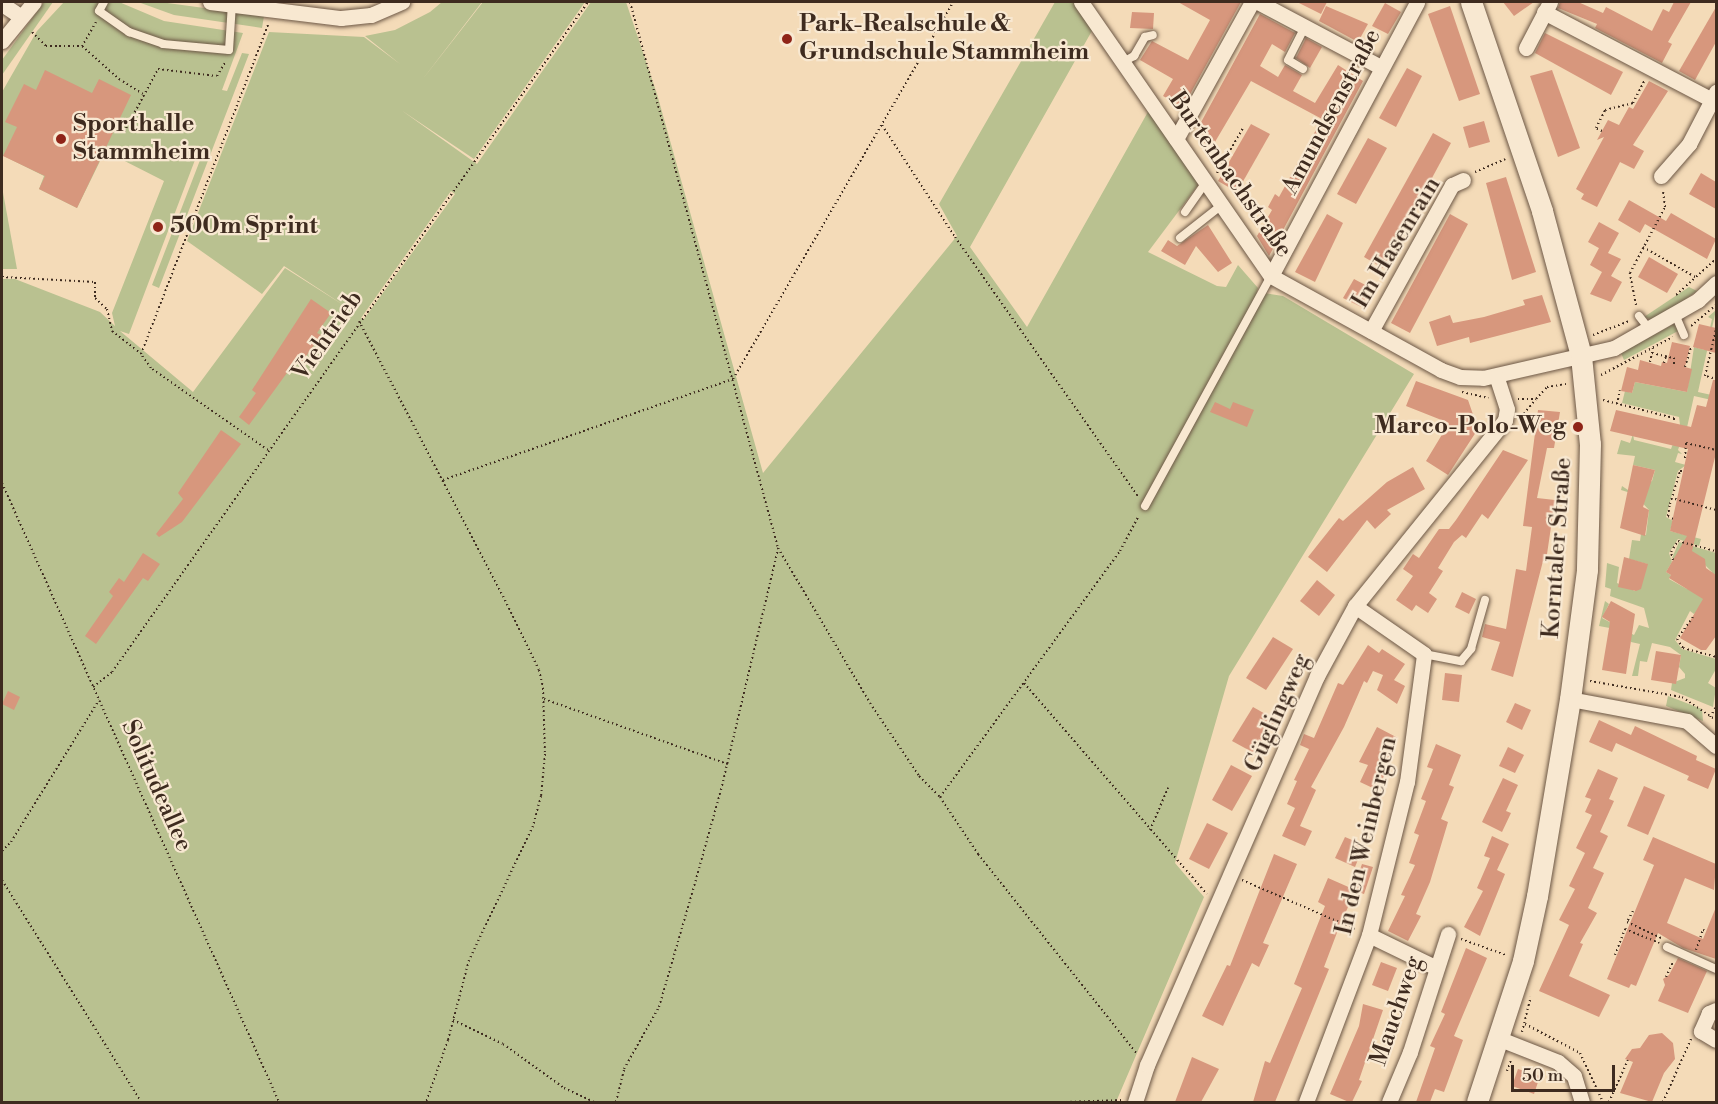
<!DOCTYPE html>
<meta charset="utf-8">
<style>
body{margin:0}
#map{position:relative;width:1718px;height:1104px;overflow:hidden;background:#f4dbb8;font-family:"Libre Bodoni",serif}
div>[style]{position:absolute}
.green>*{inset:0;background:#b9c190}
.building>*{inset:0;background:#d7977d}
.path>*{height:2px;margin-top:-1px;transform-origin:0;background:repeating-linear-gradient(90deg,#3e2b1f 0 1.5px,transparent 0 4.5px)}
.roads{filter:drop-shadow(0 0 2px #6c5745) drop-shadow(0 0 2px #6c5745)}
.lane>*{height:8px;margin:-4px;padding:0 4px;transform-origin:4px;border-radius:4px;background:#f8e8d1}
.street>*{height:15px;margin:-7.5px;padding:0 7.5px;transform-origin:7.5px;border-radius:7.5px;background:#f8e8d1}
.secondary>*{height:21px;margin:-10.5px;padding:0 10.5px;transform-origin:10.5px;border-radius:10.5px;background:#f8e8d1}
.dots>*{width:16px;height:16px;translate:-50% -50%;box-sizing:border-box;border:3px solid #f8e8d1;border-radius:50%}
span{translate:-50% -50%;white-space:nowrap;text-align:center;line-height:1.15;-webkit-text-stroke:4.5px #f8e8d1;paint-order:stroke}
.poi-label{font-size:24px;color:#3e2b1f;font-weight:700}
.left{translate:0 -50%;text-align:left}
.right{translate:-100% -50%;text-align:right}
.street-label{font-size:24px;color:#3e2b1f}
.frame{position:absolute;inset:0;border:3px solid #3e2b1f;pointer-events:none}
.scale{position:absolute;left:1511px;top:1065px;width:104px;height:27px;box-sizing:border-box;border:3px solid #3e2b1f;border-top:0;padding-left:8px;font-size:18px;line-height:21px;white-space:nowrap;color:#3e2b1f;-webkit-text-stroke:4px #f8e8d1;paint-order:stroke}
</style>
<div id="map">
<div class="green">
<div style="clip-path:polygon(44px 2px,53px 2px,2px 75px,2px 60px)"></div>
<div style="clip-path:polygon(evenodd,64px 2px,119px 2px,164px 21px,243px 33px,222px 90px,227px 91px,242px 53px,249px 54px,159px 288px,152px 285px,202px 155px,198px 152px,129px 334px,120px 331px,193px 392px,285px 268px,348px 308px,284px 266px,262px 294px,187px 241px,269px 32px,364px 37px,400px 64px,365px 36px,395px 30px,430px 12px,442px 2px,482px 2px,422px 80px,483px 2px,585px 2px,474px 159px,401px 110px,477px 164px,591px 2px,626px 2px,657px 94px,763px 473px,957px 236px,939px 204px,1055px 2px,1073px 2px,1093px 29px,970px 247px,1027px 327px,1149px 110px,1199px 184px,1148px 252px,1217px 286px,1226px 287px,1238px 265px,1258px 288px,1257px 292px,1283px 296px,1414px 374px,1229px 676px,1175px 863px,1204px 897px,1116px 1102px,2px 1102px,2px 279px,15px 279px,100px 312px,115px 326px,112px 313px,164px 181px,105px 151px,77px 208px,39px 189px,44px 176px,2px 155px,2px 92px,37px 31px,64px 2px,451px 191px,455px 194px,364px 319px,361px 318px,451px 191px)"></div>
<div style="clip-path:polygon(138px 2px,160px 2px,264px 16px,262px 28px,174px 15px)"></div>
<div style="clip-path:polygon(2px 187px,17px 269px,2px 269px)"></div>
<div style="clip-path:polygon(1689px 287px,1697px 291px,1662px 316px,1653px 320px,1644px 317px)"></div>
<div style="clip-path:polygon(1716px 310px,1698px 392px,1716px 396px,1716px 401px,1694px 396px,1686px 432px,1716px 447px,1681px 441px,1678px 450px,1682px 454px,1678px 453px,1675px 462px,1686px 465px,1678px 471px,1666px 517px,1673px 521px,1670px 531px,1701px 539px,1699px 546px,1678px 539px,1669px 553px,1672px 562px,1666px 572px,1671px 575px,1669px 579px,1687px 589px,1690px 585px,1704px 586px,1716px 592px,1713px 600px,1694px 614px,1690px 611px,1675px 640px,1682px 649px,1716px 659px,1716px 669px,1708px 683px,1716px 688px,1713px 707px,1671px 690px,1672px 683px,1685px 678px,1685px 674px,1679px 667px,1681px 655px,1670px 647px,1652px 643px,1647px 662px,1640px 661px,1638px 676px,1632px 676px,1640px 644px,1631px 642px,1631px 637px,1615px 629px,1599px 626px,1605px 601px,1609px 604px,1602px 618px,1634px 635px,1639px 625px,1649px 628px,1644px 608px,1610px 596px,1611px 589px,1605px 587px,1607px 563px,1619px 567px,1617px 583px,1635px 591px,1647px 564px,1629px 559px,1632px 540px,1640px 541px,1641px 534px,1646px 535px,1649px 510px,1634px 494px,1621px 490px,1622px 486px,1631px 492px,1652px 481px,1655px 470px,1633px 465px,1635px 456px,1617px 454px,1621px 440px,1630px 443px,1633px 434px,1634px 440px,1671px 449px,1680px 425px,1679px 417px,1622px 403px,1625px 391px,1632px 393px,1635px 382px,1687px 392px,1694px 347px,1705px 350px,1712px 319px,1708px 317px)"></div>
<div style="clip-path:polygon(1674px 324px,1678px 331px,1624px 360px,1621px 353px)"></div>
<div style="clip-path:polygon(1679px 542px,1716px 553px,1716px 577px,1710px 576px,1712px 572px,1703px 563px,1672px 558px)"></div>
<div style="clip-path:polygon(1668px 696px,1702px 709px,1703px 721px,1666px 706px)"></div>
</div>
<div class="building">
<div style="clip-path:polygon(1178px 2px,1241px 2px,1183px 107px,1163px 96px,1173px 79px,1140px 60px,1152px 41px,1188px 60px,1210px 20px)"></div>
<div style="clip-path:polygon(1297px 2px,1327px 2px,1321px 14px)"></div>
<div style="clip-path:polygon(1503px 2px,1534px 2px,1514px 16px)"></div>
<div style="clip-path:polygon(1560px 2px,1578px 2px,1603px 13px,1606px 7px,1652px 31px,1663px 9px,1669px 12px,1674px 2px,1691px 2px,1668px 42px,1672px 44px,1662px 63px,1595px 28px,1597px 24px,1558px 8px)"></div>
<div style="clip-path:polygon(1385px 3px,1401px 12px,1388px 34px,1372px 26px)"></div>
<div style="clip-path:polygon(1326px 6px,1368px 24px,1358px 42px,1319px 21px)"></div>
<div style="clip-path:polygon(1450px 6px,1480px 94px,1459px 101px,1428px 14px)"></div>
<div style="clip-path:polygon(1716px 7px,1716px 42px,1695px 80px,1679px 71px)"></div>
<div style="clip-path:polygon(1132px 12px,1154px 13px,1153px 29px,1130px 28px)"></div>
<div style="clip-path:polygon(1260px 14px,1295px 33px,1285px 52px,1272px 44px,1260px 66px,1278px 77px,1285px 65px,1302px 75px,1293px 91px,1315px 103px,1338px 65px,1363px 81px,1269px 256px,1257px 236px,1272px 210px,1268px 207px,1275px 194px,1279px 197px,1322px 119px,1251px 81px,1212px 147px,1193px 137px)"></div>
<div style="clip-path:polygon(1545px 33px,1623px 72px,1611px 95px,1535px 53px)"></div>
<div style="clip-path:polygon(1306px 38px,1322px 47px,1310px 68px,1296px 58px)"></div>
<div style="clip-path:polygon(1407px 68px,1422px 76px,1396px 127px,1379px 118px)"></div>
<div style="clip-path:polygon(45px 70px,92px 93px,99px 79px,131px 95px,77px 208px,39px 189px,45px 176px,3px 156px,17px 127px,5px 122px,24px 84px,36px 90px)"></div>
<div style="clip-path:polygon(1552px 70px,1580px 148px,1558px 157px,1530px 76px)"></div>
<div style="clip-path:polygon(1649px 81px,1668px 91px,1633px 145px,1644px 151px,1634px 169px,1620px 162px,1597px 207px,1581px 199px,1584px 194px,1576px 189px,1604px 137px,1597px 140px,1608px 120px,1619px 125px,1629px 107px,1633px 109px)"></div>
<div style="clip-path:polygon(1484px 121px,1490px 142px,1469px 148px,1463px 127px)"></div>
<div style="clip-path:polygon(1251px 124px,1270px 134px,1237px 192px,1218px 181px)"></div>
<div style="clip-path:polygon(1433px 133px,1451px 143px,1383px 268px,1364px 257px)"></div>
<div style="clip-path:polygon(1368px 138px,1387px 148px,1356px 204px,1337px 194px)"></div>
<div style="clip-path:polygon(1701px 173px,1716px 182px,1716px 209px,1689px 194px)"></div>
<div style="clip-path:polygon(1506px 177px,1536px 272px,1512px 280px,1486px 183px)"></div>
<div style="clip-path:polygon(1629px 200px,1666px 221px,1671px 213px,1716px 239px,1707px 259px,1645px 224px,1640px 233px,1618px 220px)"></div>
<div style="clip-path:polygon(1327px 214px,1343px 223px,1315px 282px,1295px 272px)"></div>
<div style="clip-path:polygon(1450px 214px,1468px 224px,1410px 333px,1391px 323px)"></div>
<div style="clip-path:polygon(1599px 222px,1619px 233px,1608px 253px,1621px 259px,1611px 276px,1622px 282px,1611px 302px,1590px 294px,1602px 272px,1590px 265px,1599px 248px,1606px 252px,1588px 242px)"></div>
<div style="clip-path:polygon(1208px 225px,1232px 263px,1218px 272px,1196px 246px,1185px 265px,1161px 251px,1168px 240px,1177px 246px)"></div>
<div style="clip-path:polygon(1649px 257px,1678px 274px,1667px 293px,1638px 277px)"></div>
<div style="clip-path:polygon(1354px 279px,1371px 288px,1361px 307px,1343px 298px)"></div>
<div style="clip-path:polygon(1542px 295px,1551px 322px,1470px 343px,1469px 337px,1437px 346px,1429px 322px,1450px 315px,1453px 323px,1484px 317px,1525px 305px,1523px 300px)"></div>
<div style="clip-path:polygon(311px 299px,331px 313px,317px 333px,321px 335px,302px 362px,297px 359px,249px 425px,239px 417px,256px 393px,252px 390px)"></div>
<div style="clip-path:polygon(1699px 324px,1716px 328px,1716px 353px,1693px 347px)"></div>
<div style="clip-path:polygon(1672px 342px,1690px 346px,1685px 367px,1692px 369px,1687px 392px,1635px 382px,1632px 393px,1621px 391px,1627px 367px,1638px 370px,1640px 360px,1661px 366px,1662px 362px,1667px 363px)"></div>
<div style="clip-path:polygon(1713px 380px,1716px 380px,1716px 453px,1692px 551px,1705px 559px,1706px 568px,1716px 575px,1716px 636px,1706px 650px,1701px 650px,1680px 638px,1703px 599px,1669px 578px,1671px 575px,1666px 572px,1687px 536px,1670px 531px,1688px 449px,1610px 431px,1616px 410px,1691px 427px,1697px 405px,1706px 407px)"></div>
<div style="clip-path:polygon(1416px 381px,1468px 400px,1478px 429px,1448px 475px,1426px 461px,1449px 423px,1406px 406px)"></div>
<div style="clip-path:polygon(1215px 402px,1230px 409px,1233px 402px,1254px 410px,1247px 427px,1210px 412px)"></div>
<div style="clip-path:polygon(1538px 410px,1560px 412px,1554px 448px,1547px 448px,1537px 498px,1555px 500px,1546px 561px,1543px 561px,1513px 677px,1491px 670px,1500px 642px,1482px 637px,1485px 624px,1506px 629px,1516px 569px,1526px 571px,1532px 527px,1523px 526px)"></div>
<div style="clip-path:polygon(221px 430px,241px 444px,182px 522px,159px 537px,156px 534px,183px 499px,178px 493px)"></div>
<div style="clip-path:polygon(1503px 450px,1528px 460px,1488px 519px,1482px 514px,1466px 538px,1462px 535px,1454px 542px,1438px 568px,1443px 571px,1429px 593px,1437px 599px,1428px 613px,1416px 605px,1412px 611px,1396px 600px,1413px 576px,1403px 569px,1413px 554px,1419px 558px,1439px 529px,1449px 529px,1456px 520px)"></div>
<div style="clip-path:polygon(1633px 465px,1655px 470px,1643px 507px,1649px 510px,1645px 536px,1620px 528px)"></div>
<div style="clip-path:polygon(1413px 467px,1425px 489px,1387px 510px,1391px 514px,1375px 529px,1367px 520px,1327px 572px,1308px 557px,1339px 518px,1343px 521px,1387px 482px)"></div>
<div style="clip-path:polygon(143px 553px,160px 564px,148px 581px,143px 578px,96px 644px,85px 636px,113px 596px,109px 592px,119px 578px,124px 582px)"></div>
<div style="clip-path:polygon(1624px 557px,1648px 564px,1641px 589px,1636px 591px,1618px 587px)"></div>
<div style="clip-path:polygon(1317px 580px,1335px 595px,1319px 616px,1300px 601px)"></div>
<div style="clip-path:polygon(1462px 592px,1476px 599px,1469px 614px,1455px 607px)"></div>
<div style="clip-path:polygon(1611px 601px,1635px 614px,1626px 674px,1602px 670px,1610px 622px,1602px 617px)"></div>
<div style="clip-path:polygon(1273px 637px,1293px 649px,1266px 690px,1246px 678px)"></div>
<div style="clip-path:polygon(1368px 645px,1379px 653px,1382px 649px,1405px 664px,1394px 680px,1405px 686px,1397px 704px,1377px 690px,1383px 675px,1373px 671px,1367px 683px,1364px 681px,1344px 727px,1311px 787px,1316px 790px,1300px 826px,1312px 831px,1305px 846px,1282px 836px,1295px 808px,1287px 804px,1297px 781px,1294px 780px,1309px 749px,1300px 745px,1304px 734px,1314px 738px,1338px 683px,1343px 685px)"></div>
<div style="clip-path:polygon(1656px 651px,1681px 655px,1676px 684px,1651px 680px)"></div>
<div style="clip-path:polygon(1445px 673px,1462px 675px,1459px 702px,1442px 700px)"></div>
<div style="clip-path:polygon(8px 691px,20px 697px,14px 710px,2px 704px)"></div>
<div style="clip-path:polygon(1515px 703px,1531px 710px,1522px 730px,1506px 722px)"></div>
<div style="clip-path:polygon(1253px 707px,1276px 720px,1254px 753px,1232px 741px)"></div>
<div style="clip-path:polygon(1599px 720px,1631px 735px,1635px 726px,1697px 756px,1696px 760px,1716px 769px,1708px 789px,1687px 780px,1689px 776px,1616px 743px,1612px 752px,1589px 742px)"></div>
<div style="clip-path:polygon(1377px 727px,1398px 738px,1381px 772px,1385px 774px,1377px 790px,1360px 782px,1368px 765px,1359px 762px)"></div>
<div style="clip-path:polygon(1436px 744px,1461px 755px,1449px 785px,1454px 787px,1441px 819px,1448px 822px,1430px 882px,1416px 914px,1421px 916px,1408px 941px,1388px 931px,1405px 896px,1401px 895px,1415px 865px,1409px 863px,1419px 835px,1414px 833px,1426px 801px,1421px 799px,1433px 769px,1427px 767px)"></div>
<div style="clip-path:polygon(1508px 747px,1524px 755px,1515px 773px,1499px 766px)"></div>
<div style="clip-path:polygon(1231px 765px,1252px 776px,1232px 811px,1212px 800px)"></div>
<div style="clip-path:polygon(1598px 769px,1618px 778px,1609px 799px,1614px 801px,1600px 832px,1608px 836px,1593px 868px,1604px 873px,1588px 908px,1597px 913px,1580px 943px,1583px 944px,1569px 976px,1610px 995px,1599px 1017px,1539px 991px,1569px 925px,1559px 920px,1575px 889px,1569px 886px,1585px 853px,1576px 848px,1592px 815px,1585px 812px,1591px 799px,1585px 797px)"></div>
<div style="clip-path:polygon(1503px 778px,1518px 785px,1506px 811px,1511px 813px,1502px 832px,1482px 822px)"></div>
<div style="clip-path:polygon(1644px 786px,1665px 795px,1648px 835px,1627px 826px)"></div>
<div style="clip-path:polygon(1207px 823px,1228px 833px,1209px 869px,1189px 859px)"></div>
<div style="clip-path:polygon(1492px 836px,1509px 844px,1497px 870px,1505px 874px,1480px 936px,1464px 927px,1483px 891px,1477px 888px,1490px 858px,1484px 856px)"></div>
<div style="clip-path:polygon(1345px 837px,1364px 845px,1355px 867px,1335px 858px)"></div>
<div style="clip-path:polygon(1653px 837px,1716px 864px,1714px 890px,1685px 878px,1667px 923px,1703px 939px,1716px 907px,1716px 959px,1683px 948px,1658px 933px,1636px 986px,1631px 984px,1629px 988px,1607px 979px,1654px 865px,1643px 860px)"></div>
<div style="clip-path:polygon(1274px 854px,1297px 864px,1263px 943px,1269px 945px,1259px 967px,1252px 963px,1223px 1026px,1202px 1016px,1227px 965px,1230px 966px)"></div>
<div style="clip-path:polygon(1362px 864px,1373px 867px,1364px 894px,1355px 891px,1338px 930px,1324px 967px,1329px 969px,1275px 1102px,1253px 1102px,1265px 1061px,1270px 1063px,1302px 988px,1294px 984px,1325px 906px,1318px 902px,1328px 878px,1353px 889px)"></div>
<div style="clip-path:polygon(1466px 948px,1487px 958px,1454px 1036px,1463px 1040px,1444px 1092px,1435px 1089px,1430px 1102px,1416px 1102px,1435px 1048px,1430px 1046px,1445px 1014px,1441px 1012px)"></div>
<div style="clip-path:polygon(1678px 958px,1707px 971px,1688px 1013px,1658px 1001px,1665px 985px,1663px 979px,1669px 975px)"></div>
<div style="clip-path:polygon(1381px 962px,1397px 968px,1388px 991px,1372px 985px)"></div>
<div style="clip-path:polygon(1363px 1004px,1383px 1010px,1359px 1080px,1362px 1081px,1352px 1102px,1349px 1102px,1330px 1094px,1359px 1026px)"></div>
<div style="clip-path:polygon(1662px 1033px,1673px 1043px,1675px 1059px,1664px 1073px,1652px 1102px,1620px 1093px,1633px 1062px,1625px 1059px,1632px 1049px,1640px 1048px,1649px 1035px)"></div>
<div style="clip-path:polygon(1192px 1057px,1219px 1069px,1201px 1102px,1175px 1102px)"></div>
<div style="clip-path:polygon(1518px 1069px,1540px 1076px,1534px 1094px,1512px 1086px)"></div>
</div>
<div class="path">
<div style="left:630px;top:2px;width:566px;rotate:74.83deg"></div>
<div style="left:778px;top:548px;width:180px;rotate:59.3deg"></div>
<div style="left:870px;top:703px;width:88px;rotate:56.1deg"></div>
<div style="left:919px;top:776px;width:30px;rotate:45deg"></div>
<div style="left:940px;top:797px;width:69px;rotate:56.3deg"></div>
<div style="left:978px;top:854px;width:256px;rotate:51.5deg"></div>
<div style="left:96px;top:22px;width:28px;rotate:120deg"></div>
<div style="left:82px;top:46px;width:50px;rotate:41.7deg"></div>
<div style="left:119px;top:79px;width:28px;rotate:32deg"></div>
<div style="left:32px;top:32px;width:20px;rotate:45deg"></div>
<div style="left:46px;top:46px;width:34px"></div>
<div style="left:882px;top:125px;width:134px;rotate:56.9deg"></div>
<div style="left:955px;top:237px;width:317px;rotate:54.8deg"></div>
<div style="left:1602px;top:131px;width:7px;rotate:-153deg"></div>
<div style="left:1596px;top:128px;width:20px;rotate:-63deg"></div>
<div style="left:1605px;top:110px;width:29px;rotate:-14deg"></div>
<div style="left:1633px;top:103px;width:25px;rotate:-63deg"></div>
<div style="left:124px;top:132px;width:72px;rotate:-61.6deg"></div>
<div style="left:158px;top:69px;width:59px;rotate:6.8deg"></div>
<div style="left:217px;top:76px;width:17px;rotate:-59deg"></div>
<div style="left:1475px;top:172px;width:33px;rotate:-23deg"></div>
<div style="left:1217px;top:173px;width:52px;rotate:-60deg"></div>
<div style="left:1643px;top:247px;width:62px;rotate:29.9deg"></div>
<div style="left:2px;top:277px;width:93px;rotate:3.1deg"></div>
<div style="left:95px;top:282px;width:16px;rotate:90deg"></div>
<div style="left:95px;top:298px;width:16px;rotate:43deg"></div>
<div style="left:107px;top:309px;width:23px;rotate:77deg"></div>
<div style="left:112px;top:331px;width:37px;rotate:38deg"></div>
<div style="left:1676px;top:295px;width:54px;rotate:-42deg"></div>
<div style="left:1636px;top:305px;width:33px;rotate:-101deg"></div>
<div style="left:1630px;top:273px;width:75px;rotate:-62.1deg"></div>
<div style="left:1665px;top:207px;width:16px;rotate:-97deg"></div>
<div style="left:359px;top:321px;width:310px;rotate:62.4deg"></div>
<div style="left:503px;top:596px;width:82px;rotate:64.1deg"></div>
<div style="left:539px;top:670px;width:18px;rotate:77deg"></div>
<div style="left:543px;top:688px;width:66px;rotate:88.3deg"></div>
<div style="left:545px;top:754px;width:42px;rotate:95.4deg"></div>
<div style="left:541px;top:796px;width:31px;rotate:105deg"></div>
<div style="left:533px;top:826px;width:148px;rotate:115.5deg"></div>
<div style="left:469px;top:960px;width:83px;rotate:104.7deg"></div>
<div style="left:448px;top:1040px;width:66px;rotate:109.5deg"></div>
<div style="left:1691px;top:326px;width:33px;rotate:-40deg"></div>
<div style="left:1593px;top:335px;width:39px;rotate:-21deg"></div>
<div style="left:1652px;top:353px;width:23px;rotate:13deg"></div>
<div style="left:1674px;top:358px;width:7px;rotate:90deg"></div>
<div style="left:1650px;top:362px;width:14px;rotate:-78deg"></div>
<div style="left:1664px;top:363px;width:7px;rotate:-74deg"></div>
<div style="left:1685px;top:367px;width:21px;rotate:-73deg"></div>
<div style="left:1601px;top:375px;width:81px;rotate:-27.8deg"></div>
<div style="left:1713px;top:378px;width:8px;rotate:-166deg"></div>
<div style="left:1705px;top:376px;width:48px;rotate:-76.8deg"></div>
<div style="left:1462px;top:392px;width:27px;rotate:13deg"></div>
<div style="left:1518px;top:399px;width:18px"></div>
<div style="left:1536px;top:399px;width:16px;rotate:-47deg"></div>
<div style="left:1547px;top:387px;width:20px;rotate:-9deg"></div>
<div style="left:1603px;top:400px;width:73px;rotate:14.2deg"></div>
<div style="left:1674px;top:418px;width:5px;rotate:90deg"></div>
<div style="left:1617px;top:404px;width:14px;rotate:-78deg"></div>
<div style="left:1521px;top:417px;width:23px;rotate:-50deg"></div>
<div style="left:268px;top:450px;width:143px;rotate:-145deg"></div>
<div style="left:151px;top:368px;width:17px;rotate:-126deg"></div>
<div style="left:141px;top:354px;width:353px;rotate:-68.9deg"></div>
<div style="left:1685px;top:458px;width:15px;rotate:-86deg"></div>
<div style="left:1686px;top:443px;width:31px;rotate:13deg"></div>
<div style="left:443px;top:480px;width:307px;rotate:-19.2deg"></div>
<div style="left:733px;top:379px;width:436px;rotate:-59.7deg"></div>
<div style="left:2px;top:483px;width:678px;rotate:65.89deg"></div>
<div style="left:1675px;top:499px;width:42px;rotate:15deg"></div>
<div style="left:1673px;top:519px;width:6px;rotate:-149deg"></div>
<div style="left:1668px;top:516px;width:12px;rotate:-81deg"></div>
<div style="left:1670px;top:504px;width:34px;rotate:-73deg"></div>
<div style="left:1680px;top:471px;width:4px"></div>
<div style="left:1673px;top:560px;width:8px;rotate:-104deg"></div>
<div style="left:1671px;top:552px;width:13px;rotate:-58deg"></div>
<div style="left:1678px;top:541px;width:39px;rotate:15deg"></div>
<div style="left:1693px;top:617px;width:27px;rotate:126deg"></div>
<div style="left:1677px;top:639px;width:11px;rotate:56deg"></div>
<div style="left:1683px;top:648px;width:34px;rotate:15deg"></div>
<div style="left:1590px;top:681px;width:93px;rotate:9.9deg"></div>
<div style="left:1682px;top:697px;width:41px;rotate:34.1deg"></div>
<div style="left:1024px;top:683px;width:279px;rotate:49.1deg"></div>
<div style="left:93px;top:687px;width:24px;rotate:-38deg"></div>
<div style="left:112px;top:672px;width:822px;rotate:-54.61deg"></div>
<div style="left:544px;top:699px;width:195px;rotate:19.5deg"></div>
<div style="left:1710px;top:717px;width:12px;rotate:-59deg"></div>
<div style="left:940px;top:797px;width:305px;rotate:-53.8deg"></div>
<div style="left:1120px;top:551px;width:40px;rotate:-62deg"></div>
<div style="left:1150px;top:830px;width:46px;rotate:-66.8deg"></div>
<div style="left:2px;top:851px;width:13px;rotate:-45deg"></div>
<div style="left:11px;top:842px;width:167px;rotate:-58.2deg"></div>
<div style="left:2px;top:880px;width:262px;rotate:57.9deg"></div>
<div style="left:1242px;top:880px;width:123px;rotate:23.4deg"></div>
<div style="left:1633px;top:911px;width:13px;rotate:119deg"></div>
<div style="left:1627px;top:922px;width:38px;rotate:25deg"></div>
<div style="left:1461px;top:939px;width:48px;rotate:19.6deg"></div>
<div style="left:1696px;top:950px;width:21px;rotate:-71deg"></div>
<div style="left:1703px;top:930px;width:3px;rotate:18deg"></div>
<div style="left:1615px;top:955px;width:28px;rotate:-69deg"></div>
<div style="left:1625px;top:929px;width:37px;rotate:22deg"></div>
<div style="left:1666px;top:977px;width:17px;rotate:-65deg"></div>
<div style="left:453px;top:1020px;width:55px;rotate:25.6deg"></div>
<div style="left:503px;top:1044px;width:75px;rotate:35.8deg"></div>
<div style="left:564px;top:1088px;width:33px;rotate:25deg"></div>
<div style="left:1525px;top:1024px;width:62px;rotate:27.8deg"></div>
<div style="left:1580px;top:1053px;width:54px;rotate:64.9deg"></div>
<div style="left:1522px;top:1032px;width:36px;rotate:-76deg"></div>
<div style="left:1507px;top:1071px;width:12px;rotate:-70deg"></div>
<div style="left:616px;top:1102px;width:34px;rotate:-76deg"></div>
<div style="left:624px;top:1069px;width:71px;rotate:-60.6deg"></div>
<div style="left:659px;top:1007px;width:122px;rotate:-73.8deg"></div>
<div style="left:693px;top:890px;width:104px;rotate:-74.4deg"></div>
<div style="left:721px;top:790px;width:249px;rotate:-76.7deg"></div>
<div style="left:1066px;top:1102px;width:56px;rotate:-2deg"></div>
<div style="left:1609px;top:1102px;width:46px;rotate:-65.7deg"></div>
<div style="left:1663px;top:1102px;width:69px;rotate:-66deg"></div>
</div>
<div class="roads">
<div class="lane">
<div style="left:104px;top:2px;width:10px;rotate:119deg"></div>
<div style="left:99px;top:11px;width:37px;rotate:35deg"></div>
<div style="left:129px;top:32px;width:36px;rotate:19deg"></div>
<div style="left:163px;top:44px;width:66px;rotate:5.2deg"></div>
<div style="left:229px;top:50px;width:46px;rotate:-86.3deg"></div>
<div style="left:1123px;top:62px;width:13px;rotate:-29deg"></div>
<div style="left:1134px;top:56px;width:22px;rotate:-60deg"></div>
<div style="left:1145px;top:37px;width:8px;rotate:-14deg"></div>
<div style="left:1303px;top:69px;width:17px;rotate:-149deg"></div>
<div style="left:1288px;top:60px;width:37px;rotate:-63deg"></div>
<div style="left:1185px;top:212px;width:37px;rotate:-55deg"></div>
<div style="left:1180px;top:238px;width:53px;rotate:-38.2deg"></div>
<div style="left:1675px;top:314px;width:23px;rotate:67deg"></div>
<div style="left:1639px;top:316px;width:16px;rotate:52deg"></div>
<div style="left:1145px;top:506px;width:262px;rotate:-61.3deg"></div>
<div style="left:1424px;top:654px;width:38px;rotate:11deg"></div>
<div style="left:1461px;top:661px;width:16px;rotate:-50deg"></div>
<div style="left:1471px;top:649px;width:51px;rotate:-74.1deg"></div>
<div style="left:1667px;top:947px;width:54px;rotate:24.2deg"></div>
</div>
<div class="street">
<div style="left:210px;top:2px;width:132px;rotate:7deg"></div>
<div style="left:341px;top:18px;width:30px;rotate:-6deg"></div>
<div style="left:371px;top:15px;width:34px;rotate:-23deg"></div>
<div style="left:1081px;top:2px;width:333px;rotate:55.3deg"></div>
<div style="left:1271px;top:276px;width:194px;rotate:28.9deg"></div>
<div style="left:1441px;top:370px;width:20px;rotate:20deg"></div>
<div style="left:1460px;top:377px;width:23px;rotate:2deg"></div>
<div style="left:1483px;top:378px;width:134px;rotate:-12.9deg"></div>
<div style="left:1614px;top:348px;width:97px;rotate:-29.7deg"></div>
<div style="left:1698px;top:300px;width:25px;rotate:-43deg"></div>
<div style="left:1258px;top:2px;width:139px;rotate:27.9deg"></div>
<div style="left:2px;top:4px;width:22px;rotate:34deg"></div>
<div style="left:1544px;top:12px;width:190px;rotate:27.6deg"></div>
<div style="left:2px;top:41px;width:50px;rotate:-50.6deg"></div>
<div style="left:1526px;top:48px;width:52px;rotate:-62.4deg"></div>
<div style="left:1176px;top:139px;width:157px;rotate:-61deg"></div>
<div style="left:1661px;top:176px;width:43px;rotate:-48.8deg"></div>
<div style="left:1689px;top:144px;width:59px;rotate:-62.6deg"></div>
<div style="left:1271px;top:276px;width:310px;rotate:-61.9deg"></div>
<div style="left:1371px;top:331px;width:167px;rotate:-61deg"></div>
<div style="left:1452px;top:185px;width:12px;rotate:-24deg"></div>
<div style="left:1570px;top:699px;width:119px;rotate:10.6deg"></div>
<div style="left:1687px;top:721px;width:38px;rotate:41deg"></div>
<div style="left:1369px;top:935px;width:73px;rotate:25.9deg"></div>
<div style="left:1716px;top:1010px;width:8px;rotate:157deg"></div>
<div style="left:1709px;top:1013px;width:20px;rotate:114deg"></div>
<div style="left:1701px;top:1031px;width:17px;rotate:31deg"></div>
<div style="left:1500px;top:1039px;width:62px;rotate:21.6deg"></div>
<div style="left:1558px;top:1062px;width:21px;rotate:41deg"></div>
<div style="left:1574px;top:1076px;width:27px;rotate:73deg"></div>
<div style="left:1135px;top:1102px;width:39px;rotate:-72deg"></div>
<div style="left:1147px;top:1065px;width:425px;rotate:-66.4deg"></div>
<div style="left:1317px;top:676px;width:80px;rotate:-61.5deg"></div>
<div style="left:1355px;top:606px;width:239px;rotate:-51.1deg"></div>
<div style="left:1505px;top:420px;width:11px;rotate:-80deg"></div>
<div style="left:1507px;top:409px;width:35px;rotate:-108deg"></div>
<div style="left:1306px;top:1102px;width:178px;rotate:-69.3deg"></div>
<div style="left:1369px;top:935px;width:158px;rotate:-76.1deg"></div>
<div style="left:1407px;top:782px;width:129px;rotate:-82.4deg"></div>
<div style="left:1424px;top:654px;width:84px;rotate:-145.2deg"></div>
<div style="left:1389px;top:1102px;width:54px;rotate:-67.2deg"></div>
<div style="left:1410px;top:1052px;width:124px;rotate:-72.1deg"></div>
</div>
<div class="secondary">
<div style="left:1471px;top:2px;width:221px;rotate:71.2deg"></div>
<div style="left:1542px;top:211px;width:150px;rotate:74.9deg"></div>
<div style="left:1581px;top:356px;width:88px;rotate:84.2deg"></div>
<div style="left:1590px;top:444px;width:126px;rotate:91.4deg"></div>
<div style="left:1587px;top:570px;width:130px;rotate:97.5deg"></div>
<div style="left:1570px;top:699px;width:200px;rotate:99.5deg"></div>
<div style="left:1537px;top:896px;width:66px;rotate:102.2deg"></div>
<div style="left:1523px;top:961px;width:148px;rotate:108.1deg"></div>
</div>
</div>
<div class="dots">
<div style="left:787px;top:39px;background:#8f2418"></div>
<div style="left:61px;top:139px;background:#8f2418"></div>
<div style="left:158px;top:227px;background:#8f2418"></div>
<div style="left:1578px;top:427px;background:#8f2418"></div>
</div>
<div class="poi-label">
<span class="left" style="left:799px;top:39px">Park-Realschule &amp;<br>Grundschule Stammheim</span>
<span class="left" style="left:73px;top:139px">Sporthalle<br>Stammheim</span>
<span class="left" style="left:170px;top:227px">500m Sprint</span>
<span class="right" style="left:1566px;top:427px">Marco-Polo-Weg</span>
</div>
<div class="street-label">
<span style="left:1332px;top:112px;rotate:-62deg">Amundsenstraße</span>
<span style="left:1230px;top:175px;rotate:55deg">Burtenbachstraße</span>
<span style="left:1397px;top:243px;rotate:-59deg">Im Hasenrain</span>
<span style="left:328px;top:336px;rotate:-55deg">Viehtrieb</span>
<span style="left:1558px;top:548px;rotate:-86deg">Korntaler Straße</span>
<span style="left:1278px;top:713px;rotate:-66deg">Güglingweg</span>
<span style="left:156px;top:786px;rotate:66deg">Solitudeallee</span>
<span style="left:1367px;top:836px;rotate:-77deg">In den Weinbergen</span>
<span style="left:1397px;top:1011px;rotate:-71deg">Mauchweg</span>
</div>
<div class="frame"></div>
<div class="scale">50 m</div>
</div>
